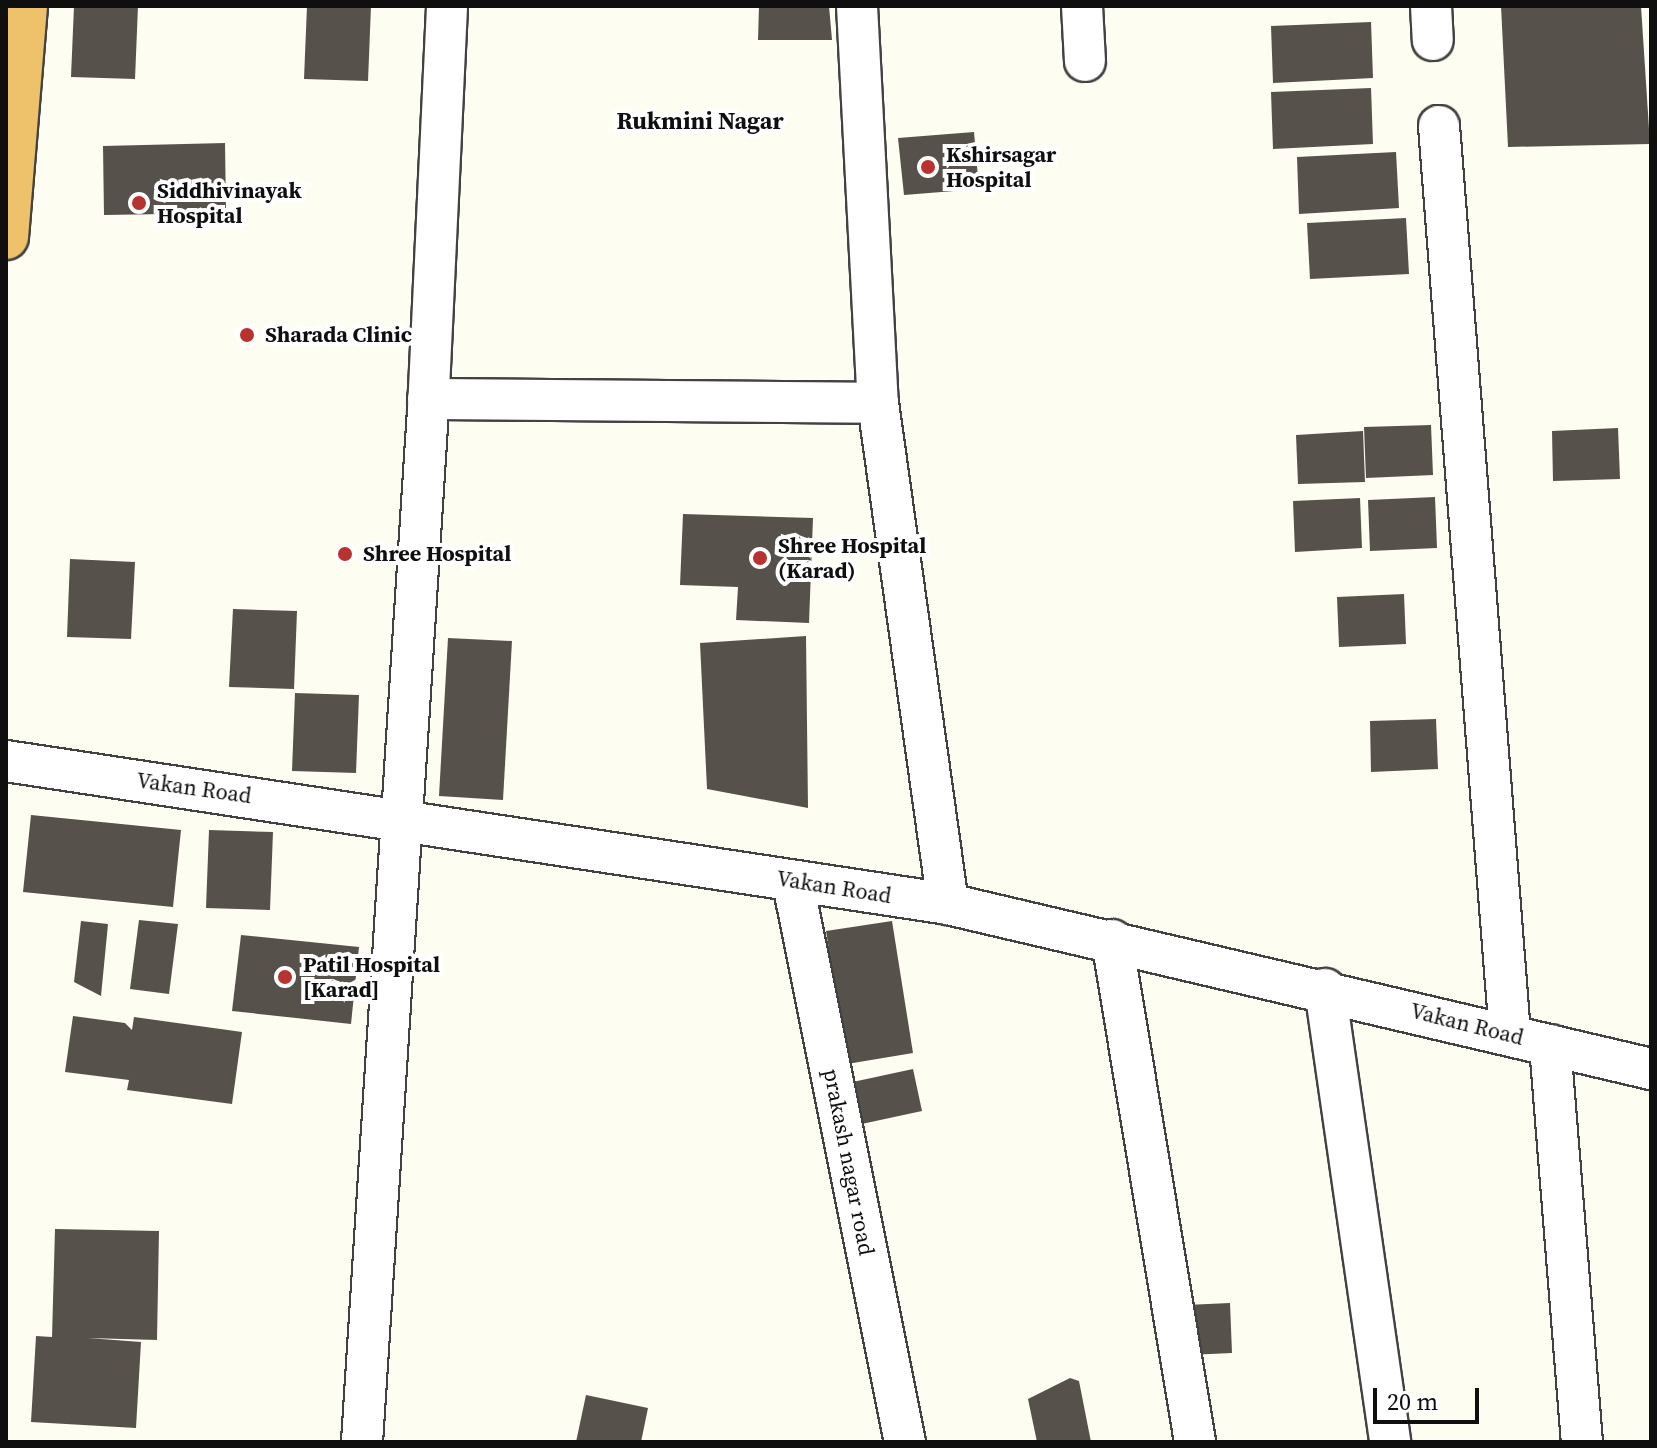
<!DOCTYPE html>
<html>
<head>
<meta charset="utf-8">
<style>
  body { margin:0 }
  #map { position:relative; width:1657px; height:1448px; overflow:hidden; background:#fefdf2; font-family:"Source Serif 4",serif }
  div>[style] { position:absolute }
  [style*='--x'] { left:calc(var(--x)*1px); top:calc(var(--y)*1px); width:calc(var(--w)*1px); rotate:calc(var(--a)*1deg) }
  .building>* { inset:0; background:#57514c }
  .roads { filter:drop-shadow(2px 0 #424242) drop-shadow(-2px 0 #424242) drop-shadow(0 2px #424242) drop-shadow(0 -2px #424242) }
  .minor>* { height:40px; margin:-20px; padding:0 20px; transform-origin:20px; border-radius:20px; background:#fff }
  .trunk>* { height:44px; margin:-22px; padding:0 22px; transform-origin:22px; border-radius:22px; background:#eec26a }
  .dots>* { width:22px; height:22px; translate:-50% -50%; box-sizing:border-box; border:4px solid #fff; border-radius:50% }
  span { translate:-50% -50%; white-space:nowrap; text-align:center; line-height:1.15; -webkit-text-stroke:8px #fff; paint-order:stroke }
  .poi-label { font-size:22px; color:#0f0f0f; font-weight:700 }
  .left { translate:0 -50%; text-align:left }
  .street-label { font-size:22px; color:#0f0f0f }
  .neighbourhood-label { font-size:24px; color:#0f0f0f; font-weight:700 }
  .frame { position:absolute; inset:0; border:8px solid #0f0f0f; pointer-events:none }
  .scale { position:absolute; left:1373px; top:1388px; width:106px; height:36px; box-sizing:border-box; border:4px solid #0f0f0f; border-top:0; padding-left:10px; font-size:24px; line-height:28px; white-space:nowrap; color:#0f0f0f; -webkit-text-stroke:6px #fff; paint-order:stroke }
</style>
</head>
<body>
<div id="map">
  <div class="building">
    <div style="clip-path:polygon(74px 6px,138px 6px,135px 79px,71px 77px)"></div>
    <div style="clip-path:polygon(307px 6px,371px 6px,368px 81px,304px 79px)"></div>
    <div style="clip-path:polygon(759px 6px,829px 6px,832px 40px,758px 40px)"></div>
    <div style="clip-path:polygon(1501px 6px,1641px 6px,1650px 144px,1508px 147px)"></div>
    <div style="clip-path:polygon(1371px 22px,1373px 78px,1273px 83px,1271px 26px)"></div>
    <div style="clip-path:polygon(1371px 88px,1373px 144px,1273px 149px,1271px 92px)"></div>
    <div style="clip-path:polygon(974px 132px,979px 189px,904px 195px,898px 138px)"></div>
    <div style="clip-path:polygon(225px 143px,226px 213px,104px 215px,103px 146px)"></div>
    <div style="clip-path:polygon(1396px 152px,1399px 208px,1299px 214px,1297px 157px)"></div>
    <div style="clip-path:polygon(1406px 218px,1409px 274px,1310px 279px,1307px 223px)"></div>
    <div style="clip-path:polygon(1431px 425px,1433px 475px,1366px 478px,1364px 427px)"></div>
    <div style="clip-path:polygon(1618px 428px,1620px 479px,1553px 481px,1552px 431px)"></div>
    <div style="clip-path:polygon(1363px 431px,1365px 482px,1298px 484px,1296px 435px)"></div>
    <div style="clip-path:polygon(1435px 497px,1437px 548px,1370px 551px,1368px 500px)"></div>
    <div style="clip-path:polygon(1360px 498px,1362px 548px,1295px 552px,1293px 501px)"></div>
    <div style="clip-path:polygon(683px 514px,813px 518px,809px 623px,736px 620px,738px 587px,680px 585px)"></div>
    <div style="clip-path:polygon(70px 559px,135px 562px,131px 639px,67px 637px)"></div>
    <div style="clip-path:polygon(1404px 594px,1406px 644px,1339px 647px,1337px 597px)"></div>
    <div style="clip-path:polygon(233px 609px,297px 611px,294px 689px,229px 687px)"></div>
    <div style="clip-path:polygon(806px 636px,808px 808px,707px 789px,700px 643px)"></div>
    <div style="clip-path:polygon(448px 638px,512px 641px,503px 800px,439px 796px)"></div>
    <div style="clip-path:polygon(295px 693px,359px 695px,356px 773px,292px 771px)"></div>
    <div style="clip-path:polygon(1436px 719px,1438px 769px,1371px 772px,1370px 721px)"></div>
    <div style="clip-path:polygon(31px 815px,181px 830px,173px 907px,23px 892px)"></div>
    <div style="clip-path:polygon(209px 830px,273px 832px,270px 910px,206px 908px)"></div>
    <div style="clip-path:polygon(139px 920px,178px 924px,169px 994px,130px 989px)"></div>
    <div style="clip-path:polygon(81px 921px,108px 924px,101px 996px,74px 982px)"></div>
    <div style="clip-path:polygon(892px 921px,913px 1053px,847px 1064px,826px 931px)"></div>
    <div style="clip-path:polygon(241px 935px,359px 947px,351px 1024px,232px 1011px)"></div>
    <div style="clip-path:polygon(73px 1016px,125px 1023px,132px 1030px,134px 1017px,242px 1032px,232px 1104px,127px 1090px,129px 1080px,65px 1072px)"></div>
    <div style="clip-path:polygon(913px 1069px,922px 1111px,857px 1125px,848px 1083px)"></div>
    <div style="clip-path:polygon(55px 1229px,159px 1231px,157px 1340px,88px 1338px,141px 1342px,136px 1428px,31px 1422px,36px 1336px,52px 1337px)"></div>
    <div style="clip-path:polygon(1230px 1303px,1232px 1353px,1188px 1355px,1186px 1305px)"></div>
    <div style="clip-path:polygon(1070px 1378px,1079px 1381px,1091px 1442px,1037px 1442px,1028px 1399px)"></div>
    <div style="clip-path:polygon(586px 1395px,648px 1408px,641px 1442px,576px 1442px)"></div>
  </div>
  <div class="roads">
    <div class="minor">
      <div style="--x:857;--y:6;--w:398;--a:87"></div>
      <div style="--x:878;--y:403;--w:506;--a:82.05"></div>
      <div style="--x:1082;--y:6;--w:55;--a:86.9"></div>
      <div style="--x:1431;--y:6;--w:34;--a:87"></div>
      <div style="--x:1439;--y:126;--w:912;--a:85.53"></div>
      <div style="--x:428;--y:399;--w:450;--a:0.5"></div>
      <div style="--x:6;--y:761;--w:953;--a:8.63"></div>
      <div style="--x:948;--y:904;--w:722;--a:13.21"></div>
      <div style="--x:793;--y:883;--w:570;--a:78.67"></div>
      <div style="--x:1112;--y:940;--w:509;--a:80.61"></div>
      <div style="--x:1325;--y:989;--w:458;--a:81.8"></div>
      <div style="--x:1550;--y:1045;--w:398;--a:85.4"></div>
      <div style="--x:362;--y:1442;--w:1034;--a:-86.34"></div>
      <div style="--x:428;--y:410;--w:404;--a:-87.3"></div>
    </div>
    <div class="trunk">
      <div style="--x:6;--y:237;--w:232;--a:-85.3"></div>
    </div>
  </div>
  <div class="dots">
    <div style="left:928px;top:167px;background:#b8322f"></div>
    <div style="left:139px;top:203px;background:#b8322f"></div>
    <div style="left:247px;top:335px;background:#b8322f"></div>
    <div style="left:345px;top:554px;background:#b8322f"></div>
    <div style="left:760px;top:558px;background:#b8322f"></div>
    <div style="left:285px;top:977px;background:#b8322f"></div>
  </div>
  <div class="poi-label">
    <span class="left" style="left:946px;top:167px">Kshirsagar<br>Hospital</span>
    <span class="left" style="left:157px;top:203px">Siddhivinayak<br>Hospital</span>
    <span class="left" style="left:265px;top:335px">Sharada Clinic</span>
    <span class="left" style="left:778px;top:558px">Shree Hospital<br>(Karad)</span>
    <span class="left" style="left:363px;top:554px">Shree Hospital</span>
    <span class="left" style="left:303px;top:977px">Patil Hospital<br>[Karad]</span>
  </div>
  <div class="street-label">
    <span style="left:194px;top:788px;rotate:8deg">Vakan Road</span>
    <span style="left:834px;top:887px;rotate:9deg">Vakan Road</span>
    <span style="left:1467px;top:1024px;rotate:14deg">Vakan Road</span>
    <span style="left:849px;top:1162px;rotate:79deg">prakash nagar road</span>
  </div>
  <div class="neighbourhood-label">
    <span style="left:700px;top:121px">Rukmini Nagar</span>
  </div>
  <div class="frame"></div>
  <div class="scale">20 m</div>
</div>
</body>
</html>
